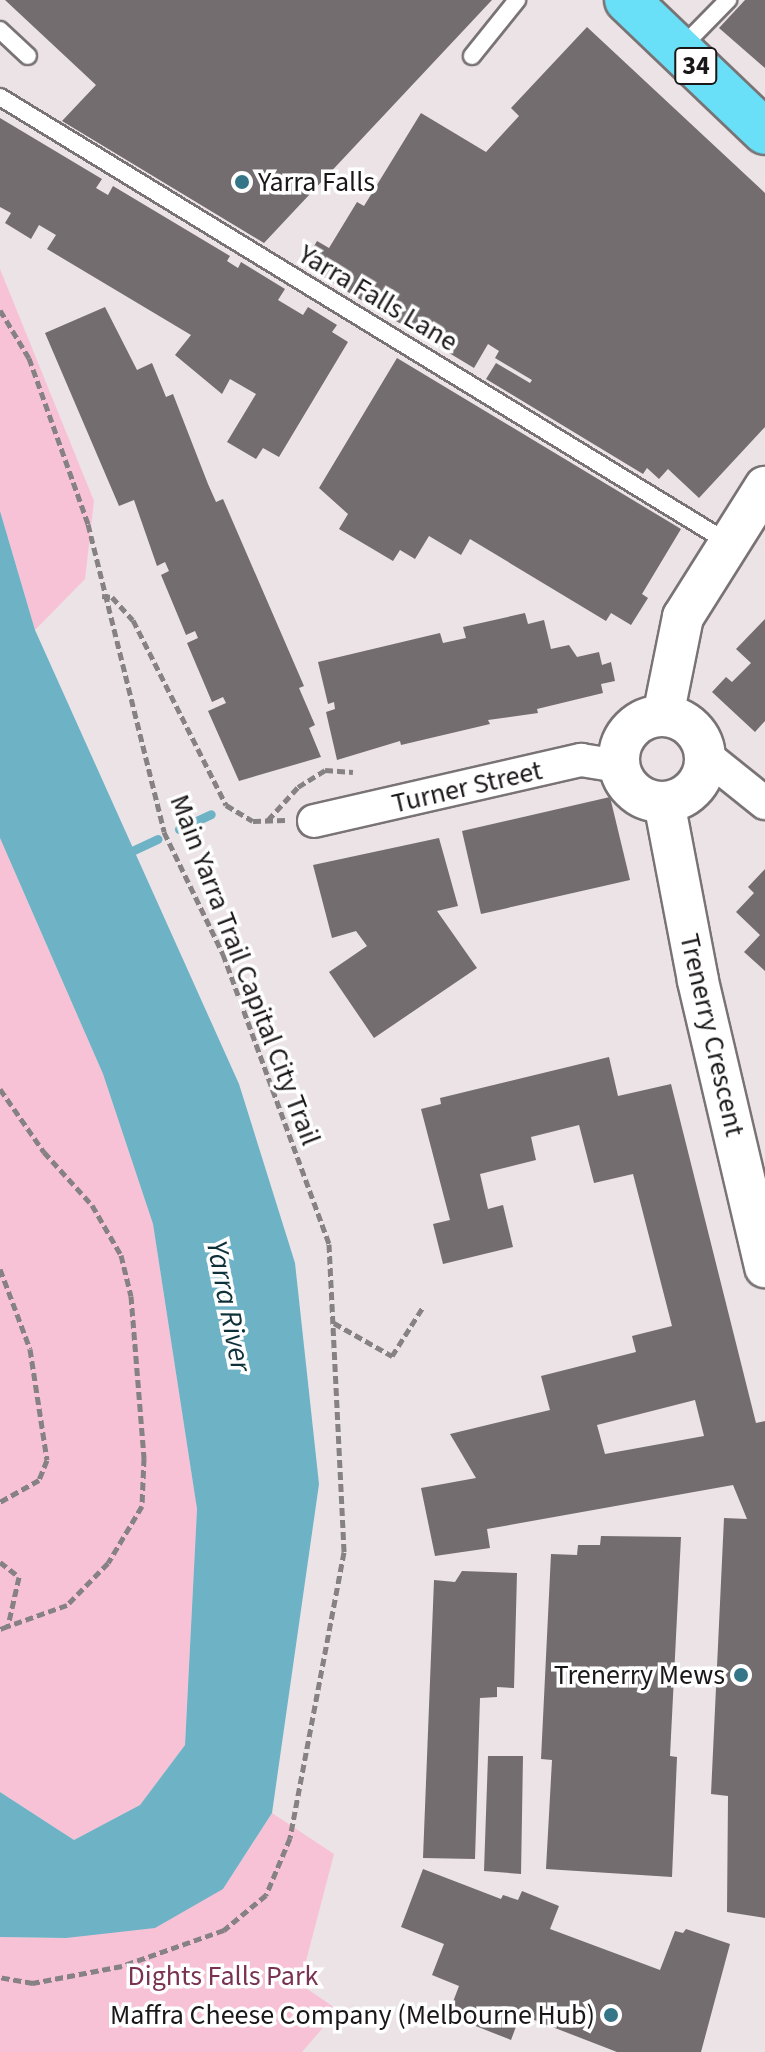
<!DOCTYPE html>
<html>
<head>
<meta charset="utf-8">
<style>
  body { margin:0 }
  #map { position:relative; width:765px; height:2052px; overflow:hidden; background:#ebe3e6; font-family:"Source Sans 3",sans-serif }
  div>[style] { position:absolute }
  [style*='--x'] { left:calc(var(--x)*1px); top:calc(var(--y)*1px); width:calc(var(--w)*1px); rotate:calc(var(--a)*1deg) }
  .green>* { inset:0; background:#f7c2d5 }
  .water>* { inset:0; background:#6eb2c6 }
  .stream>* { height:9px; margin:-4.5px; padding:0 4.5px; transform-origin:4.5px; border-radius:4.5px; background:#6eb2c6 }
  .building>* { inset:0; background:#736d6f }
  .path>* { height:5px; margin-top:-2.5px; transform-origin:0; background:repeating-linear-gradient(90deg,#868183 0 8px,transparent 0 12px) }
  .roads { filter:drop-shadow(2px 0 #797375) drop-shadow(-2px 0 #797375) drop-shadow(0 2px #797375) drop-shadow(0 -2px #797375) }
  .service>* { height:16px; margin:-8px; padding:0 8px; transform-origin:8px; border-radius:8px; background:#fff }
  .minor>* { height:32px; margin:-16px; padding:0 16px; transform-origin:16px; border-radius:16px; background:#fff }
  .tertiary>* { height:40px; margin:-20px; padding:0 20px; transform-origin:20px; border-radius:20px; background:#fff }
  .tertiary>.ring { margin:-20px; padding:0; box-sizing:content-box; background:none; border:40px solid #fff; border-radius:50% }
  .primary>* { height:44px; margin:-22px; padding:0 22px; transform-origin:22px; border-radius:22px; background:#69e0f7 }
  .dots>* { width:22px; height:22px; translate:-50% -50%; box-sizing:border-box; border:4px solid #fff; border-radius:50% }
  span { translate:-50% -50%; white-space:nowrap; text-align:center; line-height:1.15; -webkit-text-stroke:7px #fff; paint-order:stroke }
  .shield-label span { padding:2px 6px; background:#fff; border:2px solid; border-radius:6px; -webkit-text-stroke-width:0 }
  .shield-label { font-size:26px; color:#1a1718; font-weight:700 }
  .poi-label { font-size:28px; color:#1a1718 }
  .left { translate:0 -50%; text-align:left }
  .right { translate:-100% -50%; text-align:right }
  .street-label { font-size:28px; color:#1a1718 }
  .park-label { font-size:28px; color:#793252 }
  .water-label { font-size:30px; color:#0e3039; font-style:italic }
</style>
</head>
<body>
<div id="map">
  <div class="green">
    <div style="clip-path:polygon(0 269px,94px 501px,85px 579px,35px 630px,0 511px)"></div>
    <div style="clip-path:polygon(0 838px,103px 1074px,153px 1224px,197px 1509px,185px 1745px,140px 1805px,74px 1840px,0 1792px)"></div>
    <div style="clip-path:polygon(272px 1813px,334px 1854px,300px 1984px,338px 2010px,302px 2052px,0 2052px,0 1937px,66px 1938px,223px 1889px)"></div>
  </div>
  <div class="water">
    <div style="clip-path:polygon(0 511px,35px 630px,239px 1084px,295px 1263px,319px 1484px,272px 1813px,223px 1889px,155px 1928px,66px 1938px,0 1937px,0 1792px,74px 1840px,140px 1805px,185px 1745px,197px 1509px,153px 1224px,103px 1074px,0 838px)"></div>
  </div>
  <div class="stream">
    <div style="--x:179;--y:829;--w:35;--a:-25"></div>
    <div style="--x:134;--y:850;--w:26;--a:-25"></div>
  </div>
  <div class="building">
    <div style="clip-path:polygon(5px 0,492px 0,264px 243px,62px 121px,96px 85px)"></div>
    <div style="clip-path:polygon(745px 0,765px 0,765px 68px,719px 28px)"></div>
    <div style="clip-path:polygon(587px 27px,765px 193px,765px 427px,699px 498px,668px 469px,659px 479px,647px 468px,643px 474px,486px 379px,496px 363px,530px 383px,532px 380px,495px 358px,499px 351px,488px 344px,474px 368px,303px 265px,317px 241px,329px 248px,357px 202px,364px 206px,421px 113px,486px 152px,519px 116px,511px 108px)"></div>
    <div style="clip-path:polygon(0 118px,102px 179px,96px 188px,108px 195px,113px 186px,230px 256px,227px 261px,238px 268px,241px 262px,285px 289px,278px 300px,303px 315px,308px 307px,337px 325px,332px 332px,348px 342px,279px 457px,263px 448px,256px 459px,227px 442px,256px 394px,230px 379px,222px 394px,175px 355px,191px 335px,47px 249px,56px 235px,39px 225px,31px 239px,5px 223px,11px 213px,0 207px)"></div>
    <div style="clip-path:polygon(105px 307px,137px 370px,152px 363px,166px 397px,173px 394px,208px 484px,216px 502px,223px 499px,304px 686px,299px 688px,315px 725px,309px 728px,321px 757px,239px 781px,208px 711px,226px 703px,223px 697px,212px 702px,187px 643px,198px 638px,195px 631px,186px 635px,161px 575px,169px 571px,165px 562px,157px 566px,134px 500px,119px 506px,45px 333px)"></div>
    <div style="clip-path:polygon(397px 358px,681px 529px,642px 594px,648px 598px,631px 625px,611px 613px,606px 621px,470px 539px,461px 555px,429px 536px,415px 559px,400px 550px,393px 561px,339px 529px,348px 514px,319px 488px)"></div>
    <div style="clip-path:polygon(525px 613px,528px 624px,544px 620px,551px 649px,569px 645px,577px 657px,599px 652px,602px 665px,611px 662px,615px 681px,601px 684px,603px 693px,537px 709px,538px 713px,488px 720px,490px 724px,401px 745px,400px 741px,337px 760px,326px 712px,335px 709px,334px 702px,328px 704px,318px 662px,440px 633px,443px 643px,466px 638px,463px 627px)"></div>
    <div style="clip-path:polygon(765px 619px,765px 721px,755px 732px,712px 692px,726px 677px,732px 682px,751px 663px,736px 649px)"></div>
    <div style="clip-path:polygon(610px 797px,630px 880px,481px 914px,462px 831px)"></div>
    <div style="clip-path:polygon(439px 838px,458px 906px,437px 911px,477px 968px,374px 1038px,329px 972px,367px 946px,356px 931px,332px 938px,313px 865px)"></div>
    <div style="clip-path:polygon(765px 869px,765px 971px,744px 952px,760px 935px,736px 912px,754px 893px,748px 887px)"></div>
    <div style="clip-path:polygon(evenodd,609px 1057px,618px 1096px,671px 1084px,756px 1423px,765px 1421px,765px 1918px,727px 1912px,728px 1796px,711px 1794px,724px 1518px,747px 1519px,733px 1485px,487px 1529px,490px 1548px,435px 1556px,421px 1488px,476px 1478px,450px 1434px,550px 1410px,541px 1376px,636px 1352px,632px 1336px,672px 1326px,633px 1174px,594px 1183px,579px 1125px,531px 1137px,536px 1160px,480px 1174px,488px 1209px,503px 1205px,513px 1247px,443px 1264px,433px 1224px,450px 1220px,421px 1109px,441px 1104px,440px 1098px,609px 1057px,695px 1400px,704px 1436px,605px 1454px,597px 1425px,695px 1400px)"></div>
    <div style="clip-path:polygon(601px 1536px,681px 1537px,670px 1756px,677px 1757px,672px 1877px,546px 1869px,552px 1760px,541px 1759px,551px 1554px,577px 1555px,578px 1545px,600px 1545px)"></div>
    <div style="clip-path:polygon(462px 1571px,517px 1573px,514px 1688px,497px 1687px,497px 1697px,480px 1698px,475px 1859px,423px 1858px,434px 1580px,455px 1582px)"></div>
    <div style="clip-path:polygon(488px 1756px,523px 1756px,521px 1874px,484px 1871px)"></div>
    <div style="clip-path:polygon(423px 1869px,501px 1899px,503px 1895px,518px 1900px,522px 1891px,559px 1906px,550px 1929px,660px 1970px,675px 1931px,683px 1933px,686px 1929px,730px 1944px,701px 2052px,617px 2052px,524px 2016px,523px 2008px,511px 2040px,448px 2015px,459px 1986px,432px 1975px,444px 1944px,401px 1927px)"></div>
  </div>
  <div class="path">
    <div style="--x:0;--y:310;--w:56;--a:58.9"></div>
    <div style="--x:29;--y:358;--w:176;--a:70.4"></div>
    <div style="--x:88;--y:524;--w:317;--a:76.1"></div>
    <div style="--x:164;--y:832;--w:136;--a:64.2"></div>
    <div style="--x:223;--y:954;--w:309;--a:69.9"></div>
    <div style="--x:329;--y:1244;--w:308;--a:87.2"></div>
    <div style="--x:344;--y:1552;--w:291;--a:100.7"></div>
    <div style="--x:290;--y:1838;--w:62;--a:112.8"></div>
    <div style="--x:266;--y:1895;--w:55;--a:140.2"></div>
    <div style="--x:224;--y:1930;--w:108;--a:160.6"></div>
    <div style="--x:122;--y:1966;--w:91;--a:169.2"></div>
    <div style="--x:33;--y:1983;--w:34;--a:-170"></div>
    <div style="--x:102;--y:596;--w:10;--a:6"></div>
    <div style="--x:112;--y:597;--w:31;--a:48"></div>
    <div style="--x:133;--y:620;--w:207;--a:63.3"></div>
    <div style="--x:226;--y:805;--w:31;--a:31"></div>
    <div style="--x:253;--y:821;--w:32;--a:-2"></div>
    <div style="--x:268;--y:820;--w:45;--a:-47.7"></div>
    <div style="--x:298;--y:787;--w:32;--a:-32"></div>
    <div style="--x:325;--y:770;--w:28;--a:4"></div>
    <div style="--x:0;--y:1089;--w:77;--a:55.1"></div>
    <div style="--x:44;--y:1152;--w:72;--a:47.8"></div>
    <div style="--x:92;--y:1205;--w:58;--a:59.9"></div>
    <div style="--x:121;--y:1255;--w:42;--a:76.3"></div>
    <div style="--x:131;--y:1296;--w:163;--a:85.4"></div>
    <div style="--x:144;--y:1458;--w:48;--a:92.4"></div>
    <div style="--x:142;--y:1506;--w:66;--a:120.8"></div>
    <div style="--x:108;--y:1563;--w:59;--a:134.3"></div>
    <div style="--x:67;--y:1605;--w:63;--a:160.4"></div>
    <div style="--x:0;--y:1269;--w:85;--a:69.4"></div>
    <div style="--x:30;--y:1349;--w:112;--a:81.3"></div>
    <div style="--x:47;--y:1460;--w:22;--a:112"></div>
    <div style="--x:39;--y:1480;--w:45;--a:150.6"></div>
    <div style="--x:334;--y:1323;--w:67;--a:29.6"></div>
    <div style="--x:392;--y:1356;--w:58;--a:-57.7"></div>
    <div style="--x:0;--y:1562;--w:24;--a:38"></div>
    <div style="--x:19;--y:1577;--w:50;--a:102.7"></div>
    <div style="--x:8;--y:1626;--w:9;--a:159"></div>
  </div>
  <div class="roads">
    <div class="service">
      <div style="--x:0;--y:30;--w:38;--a:43"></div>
      <div style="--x:680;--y:49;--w:69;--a:-45.6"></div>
      <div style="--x:472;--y:56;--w:72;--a:-51.2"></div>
      <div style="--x:0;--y:97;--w:855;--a:31.46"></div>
    </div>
    <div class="minor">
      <div style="--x:705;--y:755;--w:77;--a:38.7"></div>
      <div style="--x:314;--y:821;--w:274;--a:-12.9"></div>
      <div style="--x:581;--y:760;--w:39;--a:9"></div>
    </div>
    <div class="tertiary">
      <div style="--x:663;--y:716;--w:101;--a:-78.6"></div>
      <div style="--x:683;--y:617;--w:154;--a:-57.8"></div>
      <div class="ring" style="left:619px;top:716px;width:46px;height:46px"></div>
      <div style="--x:664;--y:802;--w:182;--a:79.2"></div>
      <div style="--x:698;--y:981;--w:294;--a:76.8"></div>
    </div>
    <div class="primary">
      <div style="--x:627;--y:0;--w:191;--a:43.7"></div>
    </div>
  </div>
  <div class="dots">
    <div style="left:242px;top:182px;background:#347688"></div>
    <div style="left:741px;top:1675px;background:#347688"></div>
    <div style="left:611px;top:2015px;background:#347688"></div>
  </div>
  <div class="shield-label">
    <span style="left:696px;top:66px">34</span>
  </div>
  <div class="poi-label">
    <span class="left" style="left:258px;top:182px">Yarra Falls</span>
    <span class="right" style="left:725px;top:1675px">Trenerry Mews</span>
    <span class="right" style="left:595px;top:2015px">Maffra Cheese Company (Melbourne Hub)</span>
  </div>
  <div class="street-label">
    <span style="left:378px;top:298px;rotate:31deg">Yarra Falls Lane</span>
    <span style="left:467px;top:787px;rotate:-13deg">Turner Street</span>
    <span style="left:245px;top:970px;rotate:69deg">Main Yarra Trail Capital City Trail</span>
    <span style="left:712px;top:1035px;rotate:77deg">Trenerry Crescent</span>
  </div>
  <div class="park-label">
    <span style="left:223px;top:1976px">Dights Falls Park</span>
  </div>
  <div class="water-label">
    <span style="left:228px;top:1306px;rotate:79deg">Yarra River</span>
  </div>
</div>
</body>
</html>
